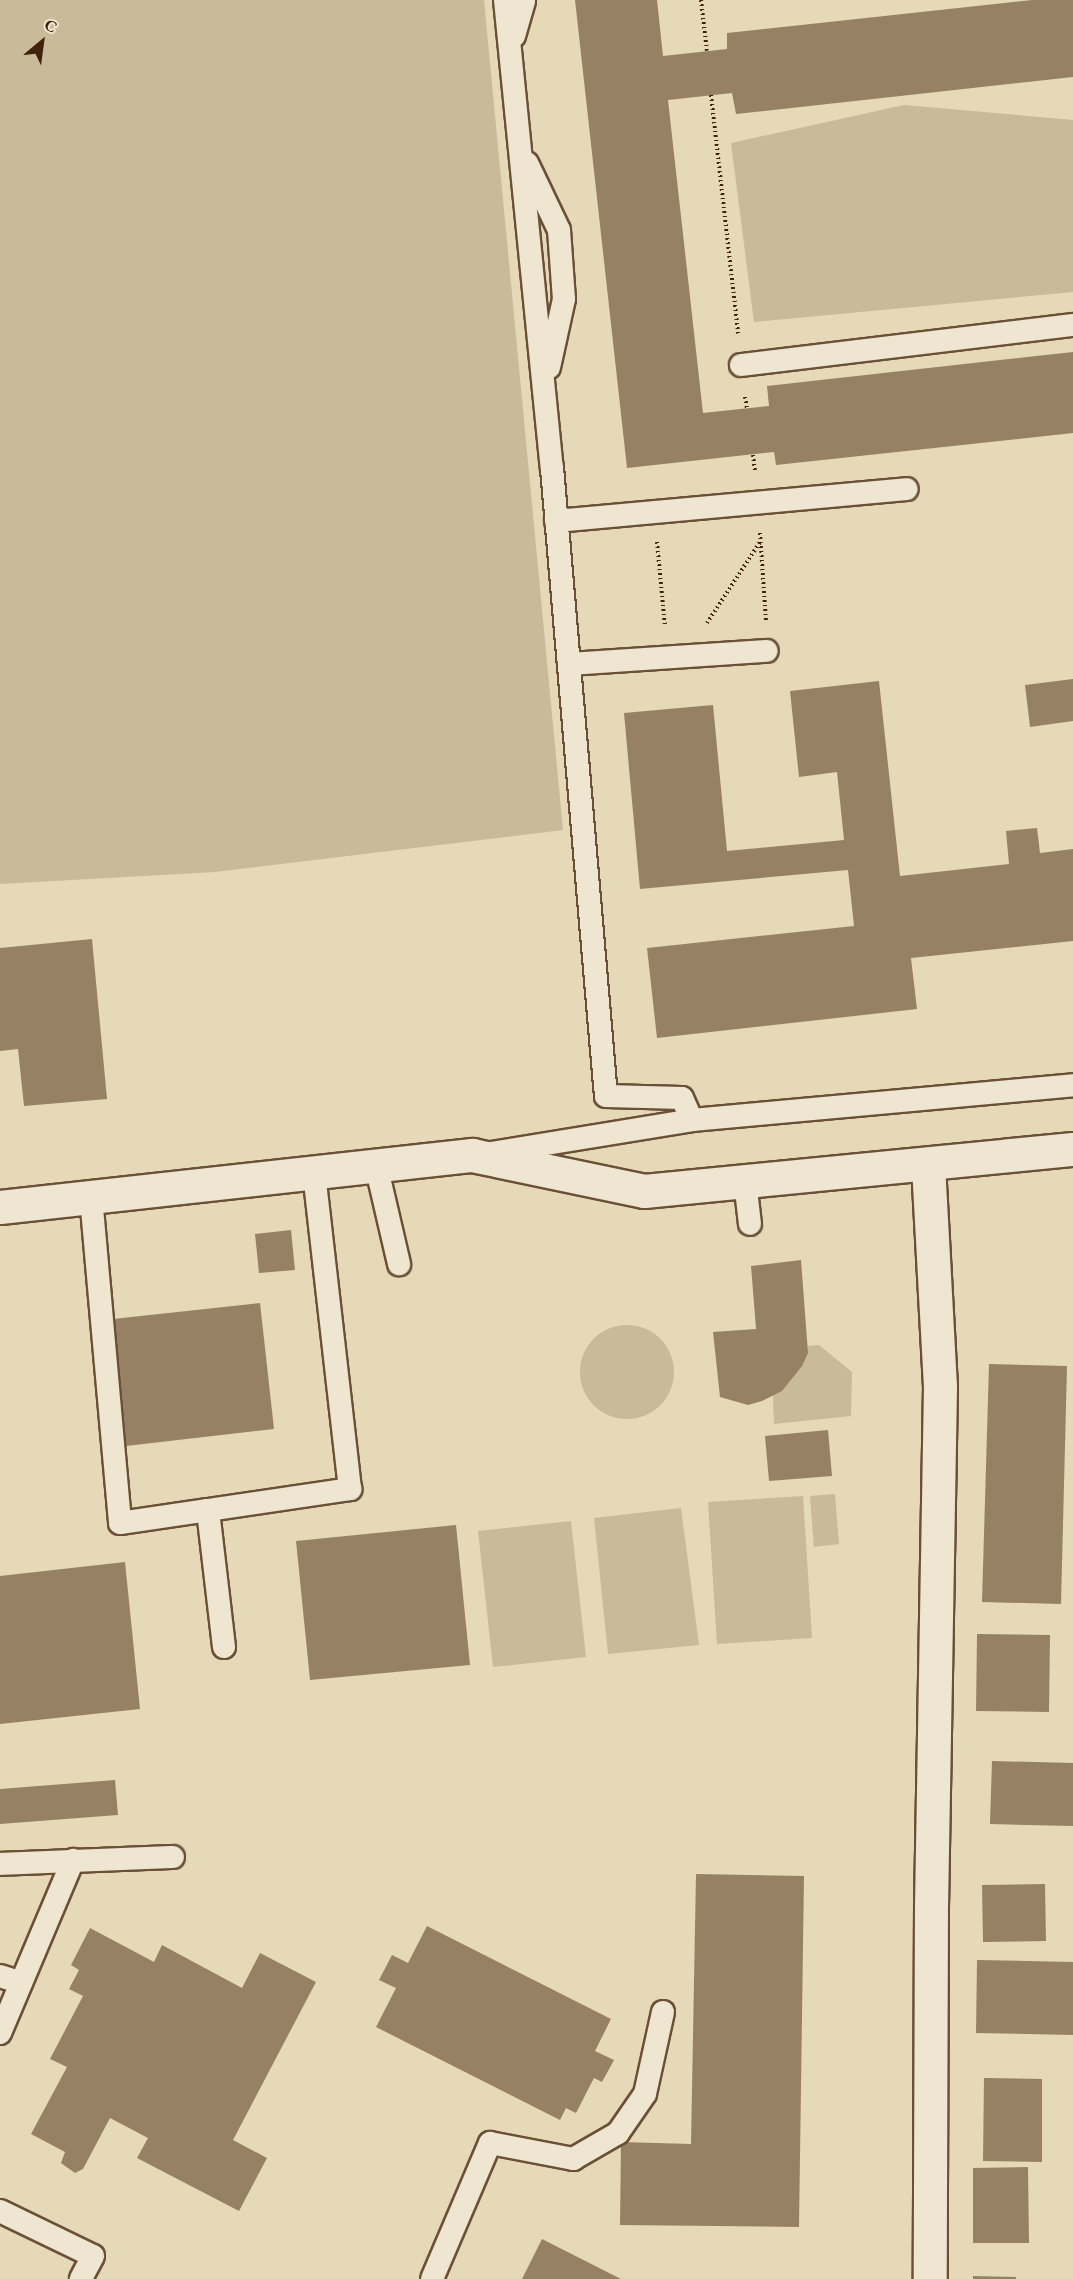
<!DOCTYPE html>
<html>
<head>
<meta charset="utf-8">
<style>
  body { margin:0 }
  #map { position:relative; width:1073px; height:2279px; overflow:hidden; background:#e5d9b7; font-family:"EB Garamond",serif }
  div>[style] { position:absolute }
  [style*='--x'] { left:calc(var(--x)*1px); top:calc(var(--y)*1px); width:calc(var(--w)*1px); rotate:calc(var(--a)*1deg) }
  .green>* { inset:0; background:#c9ba9a }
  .round { border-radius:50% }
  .building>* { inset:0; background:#978165 }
  .path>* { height:4px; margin-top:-2px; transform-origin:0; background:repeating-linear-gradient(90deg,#42220c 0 1.5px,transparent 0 4.5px) }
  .roads { filter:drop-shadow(2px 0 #6b5037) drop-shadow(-2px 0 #6b5037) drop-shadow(0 2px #6b5037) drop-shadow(0 -2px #6b5037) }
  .service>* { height:22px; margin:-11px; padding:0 11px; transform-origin:11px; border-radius:11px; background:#eee6d0 }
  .minor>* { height:33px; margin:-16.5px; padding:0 16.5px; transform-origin:16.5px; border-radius:16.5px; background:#eee6d0 }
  span { translate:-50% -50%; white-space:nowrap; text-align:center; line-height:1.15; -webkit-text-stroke:4.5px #eee6d0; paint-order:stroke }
  .north { position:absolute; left:12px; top:12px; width:60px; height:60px; -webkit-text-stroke:4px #eee6d0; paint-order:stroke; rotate:29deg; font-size:16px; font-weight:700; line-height:24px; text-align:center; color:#42220c }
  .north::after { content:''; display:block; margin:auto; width:21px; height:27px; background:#42220c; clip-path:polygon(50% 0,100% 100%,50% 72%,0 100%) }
</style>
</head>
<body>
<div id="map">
  <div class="green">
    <div style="clip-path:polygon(0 0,484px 0,563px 830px,215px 872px,0 884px)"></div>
    <div style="clip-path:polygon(904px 105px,1073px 120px,1073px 292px,754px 322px,731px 143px)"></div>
    <div class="round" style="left:580px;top:1325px;width:94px;height:94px"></div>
    <div style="clip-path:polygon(819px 1345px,852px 1372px,851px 1416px,774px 1424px,771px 1349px)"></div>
    <div style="clip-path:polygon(835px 1494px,839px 1544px,814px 1547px,810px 1496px)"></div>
    <div style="clip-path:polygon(803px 1496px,812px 1638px,717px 1644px,708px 1502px)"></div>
    <div style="clip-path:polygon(681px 1508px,699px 1645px,608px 1654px,594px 1518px)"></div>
    <div style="clip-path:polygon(571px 1521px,586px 1657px,493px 1667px,478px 1531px)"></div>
  </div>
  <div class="building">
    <div style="clip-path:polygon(575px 0,657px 0,663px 56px,727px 49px,727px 33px,1032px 0,1073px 0,1073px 77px,736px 114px,732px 93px,668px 100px,703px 413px,769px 406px,767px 386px,1073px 352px,1073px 433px,776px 465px,774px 452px,627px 468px)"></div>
    <div style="clip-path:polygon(1073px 679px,1073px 721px,1030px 727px,1025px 685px)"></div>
    <div style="clip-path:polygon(879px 681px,900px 876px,1009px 864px,1006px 831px,1037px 828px,1040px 853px,1073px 849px,1073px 941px,911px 958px,917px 1009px,657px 1038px,647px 948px,854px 926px,848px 870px,640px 889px,624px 713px,713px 705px,727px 851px,844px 840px,837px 772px,799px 777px,790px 691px)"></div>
    <div style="clip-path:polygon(92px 939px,107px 1099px,24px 1106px,18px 1049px,0 1051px,0 948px)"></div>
    <div style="clip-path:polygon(291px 1230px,295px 1270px,259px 1273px,255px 1234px)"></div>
    <div style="clip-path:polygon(801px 1260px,808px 1353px,802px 1366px,782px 1391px,762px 1401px,748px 1405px,720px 1397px,713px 1332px,756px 1329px,751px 1266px)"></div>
    <div style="clip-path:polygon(260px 1303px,274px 1429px,126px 1446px,113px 1319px)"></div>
    <div style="clip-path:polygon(989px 1364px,1067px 1366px,1061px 1604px,982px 1602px)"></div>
    <div style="clip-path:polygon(828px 1430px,832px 1476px,769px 1481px,765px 1436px)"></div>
    <div style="clip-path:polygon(456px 1525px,470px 1665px,310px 1680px,296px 1541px)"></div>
    <div style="clip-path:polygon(125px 1562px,140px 1709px,0 1724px,0 1576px)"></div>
    <div style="clip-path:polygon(977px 1634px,1050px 1635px,1049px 1712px,976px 1711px)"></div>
    <div style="clip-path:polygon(992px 1761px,1073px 1763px,1073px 1826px,990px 1824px)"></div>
    <div style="clip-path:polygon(115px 1780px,118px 1815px,0 1824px,0 1789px)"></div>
    <div style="clip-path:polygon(696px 1874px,804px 1876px,799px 2227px,620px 2225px,621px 2142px,691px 2144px)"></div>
    <div style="clip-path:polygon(1045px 1884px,1046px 1941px,983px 1942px,982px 1885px)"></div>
    <div style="clip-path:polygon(427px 1926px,611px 2019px,595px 2051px,614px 2060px,602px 2082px,594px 2078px,576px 2113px,566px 2108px,560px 2120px,376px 2027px,396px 1988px,379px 1980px,392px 1955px,408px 1963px)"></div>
    <div style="clip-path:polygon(90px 1928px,154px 1962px,162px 1945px,242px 1988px,260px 1953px,316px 1982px,233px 2140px,267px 2158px,239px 2211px,137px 2158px,148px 2138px,110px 2118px,83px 2169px,75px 2173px,61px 2163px,65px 2152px,31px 2134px,67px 2067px,50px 2059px,83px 1996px,69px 1989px,79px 1970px,71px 1965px)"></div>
    <div style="clip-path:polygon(977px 1960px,1073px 1962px,1073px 2035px,976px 2033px)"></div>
    <div style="clip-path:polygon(984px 2078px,1042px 2079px,1042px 2162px,983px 2161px)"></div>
    <div style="clip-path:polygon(1028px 2167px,1029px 2243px,973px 2243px,973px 2168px)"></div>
    <div style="clip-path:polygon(542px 2239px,621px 2279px,522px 2279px)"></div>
    <div style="clip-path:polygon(973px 2276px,1016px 2277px,1016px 2279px,973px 2279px)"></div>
  </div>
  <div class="path">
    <div style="--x:701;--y:0;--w:51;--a:83.3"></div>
    <div style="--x:711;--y:95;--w:240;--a:83.5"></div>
    <div style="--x:745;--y:397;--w:11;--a:80"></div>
    <div style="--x:753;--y:455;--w:17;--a:83"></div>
    <div style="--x:760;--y:533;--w:88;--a:86.1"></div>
    <div style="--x:657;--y:542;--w:85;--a:84.6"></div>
    <div style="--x:707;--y:623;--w:97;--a:-56.8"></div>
  </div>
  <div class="roads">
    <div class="service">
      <div style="--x:505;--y:0;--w:470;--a:84.3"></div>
      <div style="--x:552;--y:468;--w:630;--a:85.09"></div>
      <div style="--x:606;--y:1096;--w:76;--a:1.5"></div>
      <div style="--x:682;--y:1098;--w:24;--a:66"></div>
      <div style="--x:514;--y:36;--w:37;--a:-74"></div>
      <div style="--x:527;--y:163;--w:74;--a:64.5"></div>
      <div style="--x:559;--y:230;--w:69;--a:85.9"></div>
      <div style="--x:564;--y:299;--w:70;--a:102.4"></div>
      <div style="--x:741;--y:365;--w:334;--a:-6.9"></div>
      <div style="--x:556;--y:521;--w:352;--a:-5.2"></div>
      <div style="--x:569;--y:664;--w:198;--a:-3.8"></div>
      <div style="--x:491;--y:1153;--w:204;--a:-9.3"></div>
      <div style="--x:692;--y:1120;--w:383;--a:-5.2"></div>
      <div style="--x:376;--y:1165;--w:102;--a:76.9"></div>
      <div style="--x:745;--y:1181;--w:43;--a:83.4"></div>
      <div style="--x:91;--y:1197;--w:327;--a:84.9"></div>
      <div style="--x:120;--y:1523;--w:89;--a:-8.4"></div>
      <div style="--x:224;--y:1647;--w:138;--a:-96.7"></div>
      <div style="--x:208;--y:1510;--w:144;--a:-8.4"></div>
      <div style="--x:350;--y:1489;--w:319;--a:-96.5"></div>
      <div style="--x:0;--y:1864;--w:173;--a:-2.3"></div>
      <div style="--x:0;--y:1976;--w:22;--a:18"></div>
      <div style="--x:0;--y:2033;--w:188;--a:-67.1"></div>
      <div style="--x:0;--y:2211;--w:103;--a:25.8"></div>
      <div style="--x:93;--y:2256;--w:26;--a:118"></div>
      <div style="--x:432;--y:2279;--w:148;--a:-66.9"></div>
      <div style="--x:490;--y:2143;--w:85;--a:10.9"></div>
      <div style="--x:573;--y:2159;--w:52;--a:-30"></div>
      <div style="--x:618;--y:2133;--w:47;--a:-55.3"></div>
      <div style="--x:645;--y:2094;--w:84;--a:-77.6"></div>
    </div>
    <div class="minor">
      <div style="--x:928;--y:1165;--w:221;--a:86.9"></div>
      <div style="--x:940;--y:1386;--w:519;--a:90.99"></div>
      <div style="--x:931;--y:1905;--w:374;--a:90.2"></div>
      <div style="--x:0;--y:1207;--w:475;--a:-6.3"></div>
      <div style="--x:472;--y:1155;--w:176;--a:11.8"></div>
      <div style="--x:644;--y:1191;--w:431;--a:-5.6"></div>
    </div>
  </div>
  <div class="north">С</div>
</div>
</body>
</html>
